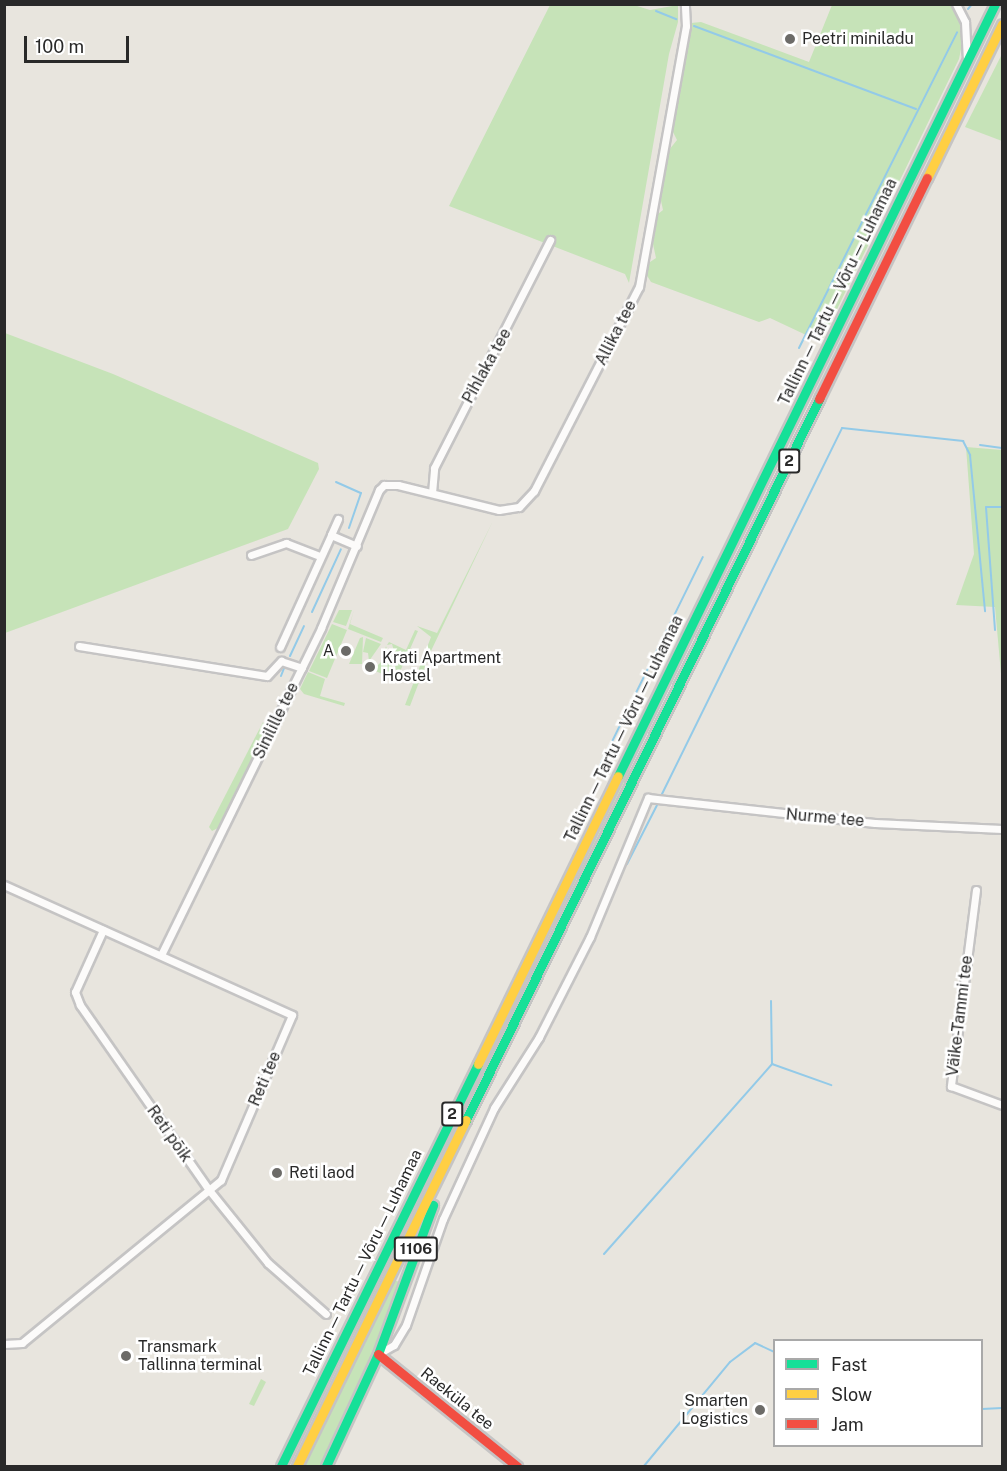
<!DOCTYPE html>
<html>
<head>
<meta charset="utf-8">
<style>
  body { margin:0 }
  #map { position:relative; width:1007px; height:1471px; overflow:hidden; background:#e8e5de; font-family:"Public Sans",sans-serif }
  div>[style] { position:absolute }
  [style*='--x'] { left:calc(var(--x)*1px); top:calc(var(--y)*1px); width:calc(var(--w)*1px); rotate:calc(var(--a)*1deg) }
  .green>* { inset:0; background:#c6e3b8 }
  .stream>* { height:2px; margin:-1px; padding:0 1px; transform-origin:1px; border-radius:1px; background:#93cae8 }
  .roads { filter:drop-shadow(2px 0 #c5c4c4) drop-shadow(-2px 0 #c5c4c4) drop-shadow(0 2px #c5c4c4) drop-shadow(0 -2px #c5c4c4) }
  .street>* { height:7px; margin:-3.5px; padding:0 3.5px; transform-origin:3.5px; border-radius:3.5px; background:#fcfbfa }
  .fast>* { height:9px; margin:-4.5px; padding:0 4.5px; transform-origin:4.5px; border-radius:4.5px; background:#16e098 }
  .slow>* { height:9px; margin:-4.5px; padding:0 4.5px; transform-origin:4.5px; border-radius:4.5px; background:#ffcf43 }
  .jam>* { height:9px; margin:-4.5px; padding:0 4.5px; transform-origin:4.5px; border-radius:4.5px; background:#f24e42 }
  .dots>* { width:16px; height:16px; translate:-50% -50%; box-sizing:border-box; border:3px solid #fff; border-radius:50% }
  span { translate:-50% -50%; white-space:nowrap; text-align:center; line-height:1.15; -webkit-text-stroke:5px #fff; paint-order:stroke }
  .shield-label span { padding:2px 4px; background:#fff; border:2px solid; border-radius:4px; -webkit-text-stroke-width:0 }
  .shield-label { font-size:15px; color:#292929; font-weight:700 }
  .poi-label { font-size:16px; color:#292929 }
  .left { translate:0 -50%; text-align:left }
  .right { translate:-100% -50%; text-align:right }
  .street-label { font-size:16px; color:#292929 }
  .frame { position:absolute; inset:0; border:6px solid #292929; pointer-events:none }
  .legend { position:absolute; left:773px; top:1339px; width:210px; height:108px; box-sizing:border-box; background:#fff; border:2px solid #a9a9a9; margin:0; padding:8px 10px; list-style:none; font-size:18px; color:#292929 }
  .legend li { display:flex; align-items:center; gap:12px; height:30px }
  .legend b { width:30px; border:2px solid #a9a9a9 }
  .scale { position:absolute; left:24px; top:36px; width:105px; height:27px; box-sizing:border-box; border:3px solid #292929; border-top:0; padding-left:8px; font-size:18px; line-height:21px; white-space:nowrap; color:#292929; -webkit-text-stroke:4px #fff; paint-order:stroke }
</style>
</head>
<body>
<div id="map">
  <div class="green">
    <div style="clip-path:polygon(550px 5px,634px 5px,650px 10px,678px 5px,678px 22px,669px 54px,629px 283px,625px 274px,449px 206px)"></div>
    <div style="clip-path:polygon(832px 5px,951px 5px,959px 16px,963px 39px,959px 59px,821px 342px,770px 318px,759px 322px,651px 282px,646px 274px,650px 262px,656px 258px,653px 244px,658px 214px,663px 210px,660px 196px,669px 150px,677px 140px,672px 130px,691px 23px,701px 22px,809px 62px)"></div>
    <div style="clip-path:polygon(1002px 54px,1002px 141px,965px 127px)"></div>
    <div style="clip-path:polygon(5px 333px,113px 374px,318px 463px,319px 469px,288px 529px,5px 633px)"></div>
    <div style="clip-path:polygon(966px 447px,1002px 450px,1002px 685px,995px 607px,956px 605px,974px 554px)"></div>
    <div style="clip-path:polygon(493px 521px,430px 653px,410px 706px,405px 705px,431px 637px,417px 626px,437px 633px)"></div>
    <div style="clip-path:polygon(339px 610px,352px 610px,346px 626px,333px 622px)"></div>
    <div style="clip-path:polygon(354px 610px,350px 624px,383px 638px,381px 642px,348px 629px)"></div>
    <div style="clip-path:polygon(332px 624px,347px 630px,327px 678px,309px 671px)"></div>
    <div style="clip-path:polygon(415px 630px,418px 631px,398px 676px,390px 652px,394px 651px,392px 644px,387px 645px,389px 642px,406px 650px)"></div>
    <div style="clip-path:polygon(363px 637px,362px 664px,349px 664px,360px 638px)"></div>
    <div style="clip-path:polygon(366px 638px,381px 644px,369px 661px,368px 653px,363px 652px)"></div>
    <div style="clip-path:polygon(386px 646px,395px 675px,392px 678px,373px 670px,382px 661px)"></div>
    <div style="clip-path:polygon(308px 672px,325px 679px,320px 696px,345px 703px,344px 706px,304px 694px,300px 689px)"></div>
    <div style="clip-path:polygon(263px 722px,266px 731px,218px 828px,212px 831px,209px 827px)"></div>
    <div style="clip-path:polygon(631px 769px,416px 1208px,411px 1212px,627px 772px)"></div>
    <div style="clip-path:polygon(395px 1280px,399px 1282px,384px 1328px,320px 1466px,305px 1466px)"></div>
    <div style="clip-path:polygon(261px 1379px,266px 1382px,254px 1406px,249px 1404px)"></div>
  </div>
  <div class="stream">
    <div style="--x:968;--y:9;--w:6;--a:-51"></div>
    <div style="--x:656;--y:11;--w:22;--a:22"></div>
    <div style="--x:694;--y:26;--w:237;--a:20.5"></div>
    <div style="--x:799;--y:348;--w:353;--a:-63.4"></div>
    <div style="--x:980;--y:445;--w:22;--a:8"></div>
    <div style="--x:336;--y:482;--w:27;--a:24"></div>
    <div style="--x:361;--y:493;--w:37;--a:109"></div>
    <div style="--x:312;--y:612;--w:69;--a:-65.3"></div>
    <div style="--x:995;--y:630;--w:123;--a:-94.2"></div>
    <div style="--x:986;--y:507;--w:16;--a:0"></div>
    <div style="--x:290;--y:656;--w:33;--a:-65"></div>
    <div style="--x:281;--y:676;--w:9;--a:-69"></div>
    <div style="--x:599;--y:768;--w:235;--a:-63.8"></div>
    <div style="--x:662;--y:794;--w:408;--a:-63.8"></div>
    <div style="--x:842;--y:428;--w:122;--a:6.1"></div>
    <div style="--x:963;--y:441;--w:16;--a:63"></div>
    <div style="--x:970;--y:455;--w:157;--a:84.5"></div>
    <div style="--x:627;--y:864;--w:66;--a:-63"></div>
    <div style="--x:772;--y:1064;--w:63;--a:19.6"></div>
    <div style="--x:604;--y:1254;--w:254;--a:-48.5"></div>
    <div style="--x:772;--y:1064;--w:63;--a:-90.9"></div>
    <div style="--x:982;--y:1409;--w:20;--a:-3"></div>
    <div style="--x:644;--y:1466;--w:135;--a:-50.4"></div>
    <div style="--x:730;--y:1362;--w:31;--a:-37"></div>
    <div style="--x:755;--y:1343;--w:21;--a:25"></div>
  </div>
  <div class="roads">
    <div class="street">
      <div style="--x:956;--y:4;--w:20;--a:63"></div>
      <div style="--x:965;--y:22;--w:34;--a:87"></div>
      <div style="--x:432;--y:493;--w:25;--a:-85"></div>
      <div style="--x:434;--y:468;--w:256;--a:-63"></div>
      <div style="--x:338;--y:519;--w:17;--a:114"></div>
      <div style="--x:331;--y:535;--w:28;--a:23"></div>
      <div style="--x:251;--y:555;--w:37;--a:-19"></div>
      <div style="--x:286;--y:543;--w:36;--a:21"></div>
      <div style="--x:79;--y:646;--w:190;--a:9.1"></div>
      <div style="--x:267;--y:676;--w:21;--a:-47"></div>
      <div style="--x:281;--y:661;--w:22;--a:18"></div>
      <div style="--x:280;--y:647;--w:123;--a:-65.5"></div>
      <div style="--x:4;--y:885;--w:316;--a:24.3"></div>
      <div style="--x:292;--y:1015;--w:180;--a:113.3"></div>
      <div style="--x:221;--y:1180;--w:257;--a:140.7"></div>
      <div style="--x:22;--y:1343;--w:18;--a:177"></div>
      <div style="--x:976;--y:890;--w:198;--a:97.3"></div>
      <div style="--x:951;--y:1086;--w:54;--a:20.4"></div>
      <div style="--x:103;--y:930;--w:68;--a:114.3"></div>
      <div style="--x:75;--y:992;--w:14;--a:69"></div>
      <div style="--x:80;--y:1005;--w:226;--a:55.1"></div>
      <div style="--x:209;--y:1190;--w:94;--a:51.1"></div>
      <div style="--x:268;--y:1263;--w:77;--a:41.3"></div>
      <div style="--x:161;--y:955;--w:364;--a:-63.9"></div>
      <div style="--x:321;--y:628;--w:150;--a:-67.2"></div>
      <div style="--x:379;--y:490;--w:7;--a:-45"></div>
      <div style="--x:384;--y:485;--w:14;--a:0"></div>
      <div style="--x:398;--y:485;--w:104;--a:13.9"></div>
      <div style="--x:499;--y:510;--w:20;--a:-9"></div>
      <div style="--x:519;--y:507;--w:22;--a:-47"></div>
      <div style="--x:534;--y:491;--w:229;--a:-62.8"></div>
      <div style="--x:639;--y:287;--w:265;--a:-79.8"></div>
      <div style="--x:686;--y:26;--w:22;--a:-93"></div>
      <div style="--x:380;--y:1353;--w:16;--a:-30"></div>
      <div style="--x:394;--y:1345;--w:23;--a:-59"></div>
      <div style="--x:406;--y:1325;--w:112;--a:-70.8"></div>
      <div style="--x:443;--y:1219;--w:122;--a:-65.3"></div>
      <div style="--x:494;--y:1108;--w:84;--a:-57.6"></div>
      <div style="--x:539;--y:1037;--w:112;--a:-63"></div>
      <div style="--x:590;--y:937;--w:151;--a:-67.4"></div>
      <div style="--x:648;--y:798;--w:228;--a:6.3"></div>
      <div style="--x:875;--y:823;--w:127;--a:2.7"></div>
    </div>
    <div class="fast">
      <div style="--x:618;--y:776;--w:859;--a:-63.97"></div>
      <div style="--x:466;--y:1120;--w:803;--a:-63.91"></div>
      <div style="--x:281;--y:1466;--w:448;--a:-63.9"></div>
      <div style="--x:326;--y:1466;--w:123;--a:-65.1"></div>
      <div style="--x:378;--y:1354;--w:159;--a:-69.7"></div>
    </div>
    <div class="slow">
      <div style="--x:927;--y:178;--w:171;--a:-64"></div>
      <div style="--x:478;--y:1064;--w:320;--a:-64.1"></div>
      <div style="--x:297;--y:1466;--w:385;--a:-64"></div>
    </div>
    <div class="jam">
      <div style="--x:819;--y:399;--w:246;--a:-64"></div>
      <div style="--x:378;--y:1354;--w:179;--a:38.9"></div>
    </div>
  </div>
  <div class="dots">
    <div style="left:790px;top:39px;background:#6c6b68"></div>
    <div style="left:346px;top:651px;background:#6c6b68"></div>
    <div style="left:370px;top:667px;background:#6c6b68"></div>
    <div style="left:277px;top:1173px;background:#6c6b68"></div>
    <div style="left:126px;top:1356px;background:#6c6b68"></div>
    <div style="left:760px;top:1410px;background:#6c6b68"></div>
  </div>
  <div class="shield-label">
    <span style="left:789px;top:461px">2</span>
    <span style="left:452px;top:1114px">2</span>
    <span style="left:416px;top:1249px">1106</span>
  </div>
  <div class="poi-label">
    <span class="left" style="left:802px;top:39px">Peetri miniladu</span>
    <span class="right" style="left:334px;top:651px">A</span>
    <span class="left" style="left:382px;top:667px">Krati Apartment<br>Hostel</span>
    <span class="left" style="left:289px;top:1173px">Reti laod</span>
    <span class="left" style="left:138px;top:1356px">Transmark<br>Tallinna terminal</span>
    <span class="right" style="left:748px;top:1410px">Smarten<br>Logistics</span>
  </div>
  <div class="street-label">
    <span style="left:838px;top:292px;rotate:-64deg">Tallinn — Tartu — Võru — Luhamaa</span>
    <span style="left:616px;top:333px;rotate:-63deg">Allika tee</span>
    <span style="left:487px;top:366px;rotate:-61deg">Pihlaka tee</span>
    <span style="left:276px;top:721px;rotate:-64deg">Sinilille tee</span>
    <span style="left:624px;top:729px;rotate:-64deg">Tallinn — Tartu — Võru — Luhamaa</span>
    <span style="left:825px;top:818px;rotate:5deg">Nurme tee</span>
    <span style="left:960px;top:1016px;rotate:-83deg">Väike-Tammi tee</span>
    <span style="left:265px;top:1079px;rotate:-67deg">Reti tee</span>
    <span style="left:169px;top:1134px;rotate:55deg">Reti põik</span>
    <span style="left:363px;top:1263px;rotate:-64deg">Tallinn — Tartu — Võru — Luhamaa</span>
    <span style="left:457px;top:1399px;rotate:39deg">Raeküla tee</span>
  </div>
  <div class="frame"></div>
  <ul class="legend">
  <li><b style="height:8px;background:#16e098"></b>Fast</li>
  <li><b style="height:8px;background:#ffcf43"></b>Slow</li>
  <li><b style="height:8px;background:#f24e42"></b>Jam</li>
  </ul>
  <div class="scale">100 m</div>
</div>
</body>
</html>
